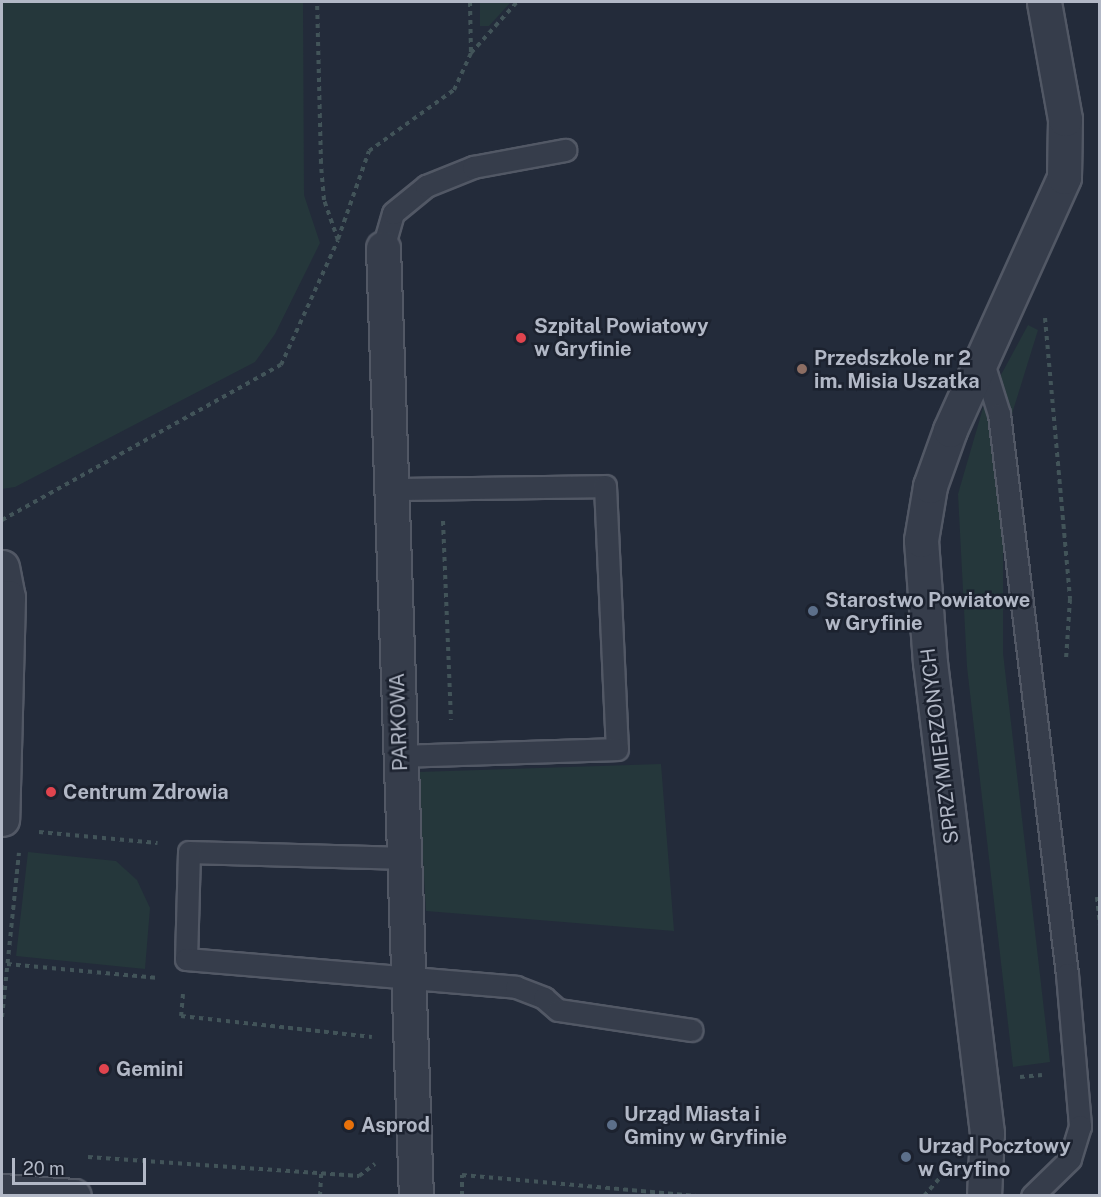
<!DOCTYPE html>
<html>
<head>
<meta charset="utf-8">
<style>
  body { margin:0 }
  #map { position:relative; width:1101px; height:1197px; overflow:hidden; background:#232b3a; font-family:"Public Sans",sans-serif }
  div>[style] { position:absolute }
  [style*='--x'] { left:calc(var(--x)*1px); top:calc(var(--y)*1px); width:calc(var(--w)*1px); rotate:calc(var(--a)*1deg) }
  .green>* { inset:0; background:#25373b }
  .path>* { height:4px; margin-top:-2px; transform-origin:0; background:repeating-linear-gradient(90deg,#425459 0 4.5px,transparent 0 9px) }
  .roads { filter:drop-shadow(2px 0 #525865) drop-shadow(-2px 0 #525865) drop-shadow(0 2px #525865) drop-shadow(0 -2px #525865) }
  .lane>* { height:21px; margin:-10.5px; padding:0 10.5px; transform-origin:10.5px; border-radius:10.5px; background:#363d4b }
  .street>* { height:33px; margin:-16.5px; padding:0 16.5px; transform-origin:16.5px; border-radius:16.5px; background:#363d4b }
  .dots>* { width:16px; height:16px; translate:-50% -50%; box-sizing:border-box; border:3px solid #1c222f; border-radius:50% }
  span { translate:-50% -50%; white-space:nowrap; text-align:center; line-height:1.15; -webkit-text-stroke:5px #1c222f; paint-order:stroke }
  .poi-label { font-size:20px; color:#b2b8c6; font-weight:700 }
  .left { translate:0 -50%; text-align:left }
  .street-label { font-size:20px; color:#b2b8c6 }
  .frame { position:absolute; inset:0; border:3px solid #b2b8c6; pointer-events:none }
  .scale { position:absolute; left:12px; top:1158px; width:134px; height:27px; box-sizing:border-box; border:3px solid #b2b8c6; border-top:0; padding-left:8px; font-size:18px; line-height:21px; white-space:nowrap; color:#b2b8c6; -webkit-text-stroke:4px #1c222f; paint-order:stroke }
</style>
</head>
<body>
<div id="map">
  <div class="green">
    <div style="clip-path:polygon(2px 2px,303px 2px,304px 195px,320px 243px,275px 334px,255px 362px,15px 487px,2px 489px)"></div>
    <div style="clip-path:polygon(480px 2px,511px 2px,489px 26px,480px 26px)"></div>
    <div style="clip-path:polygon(1028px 325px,1038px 330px,1011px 417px,1003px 508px,1003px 653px,1050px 1062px,1013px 1067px,967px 667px,958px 494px,983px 408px)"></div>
    <div style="clip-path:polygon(661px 764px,674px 931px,426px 911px,418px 772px)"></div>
    <div style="clip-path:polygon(28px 852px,116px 861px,137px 880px,150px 908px,145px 969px,16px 956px)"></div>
  </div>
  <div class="path">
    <div style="--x:470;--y:2;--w:50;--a:88.9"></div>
    <div style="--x:338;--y:239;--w:93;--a:-70.6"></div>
    <div style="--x:369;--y:151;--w:105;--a:-35.7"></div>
    <div style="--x:454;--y:90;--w:41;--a:-65.3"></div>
    <div style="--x:471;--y:53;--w:69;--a:-48"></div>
    <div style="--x:1045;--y:318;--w:282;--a:84.9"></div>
    <div style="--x:1070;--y:599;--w:61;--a:93.8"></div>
    <div style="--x:2;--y:520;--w:319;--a:-29.1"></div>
    <div style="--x:281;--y:365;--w:137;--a:-65.5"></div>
    <div style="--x:338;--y:240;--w:42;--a:-109.3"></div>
    <div style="--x:324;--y:200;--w:37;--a:-95"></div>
    <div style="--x:321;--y:163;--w:161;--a:-91.4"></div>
    <div style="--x:443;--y:521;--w:199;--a:87.7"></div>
    <div style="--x:964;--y:606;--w:25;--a:-9"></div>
    <div style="--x:39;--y:832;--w:119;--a:5.3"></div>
    <div style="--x:1097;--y:897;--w:30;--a:84"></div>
    <div style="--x:7;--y:964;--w:152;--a:5.3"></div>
    <div style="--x:183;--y:994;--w:22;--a:95"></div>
    <div style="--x:181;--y:1016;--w:192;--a:6.3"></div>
    <div style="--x:2;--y:1017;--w:165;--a:-84.1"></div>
    <div style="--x:1020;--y:1077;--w:22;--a:-5"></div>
    <div style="--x:88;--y:1157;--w:272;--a:4"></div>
    <div style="--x:359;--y:1176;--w:20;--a:-37"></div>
    <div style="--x:320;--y:1196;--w:22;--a:-87"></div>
    <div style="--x:462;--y:1196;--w:21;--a:-90"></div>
    <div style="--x:462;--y:1175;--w:238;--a:5.1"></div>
    <div style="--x:924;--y:1196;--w:29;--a:-49"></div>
  </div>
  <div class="roads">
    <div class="lane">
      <div style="--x:383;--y:248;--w:36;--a:-74"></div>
      <div style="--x:393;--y:213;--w:43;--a:-39.3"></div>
      <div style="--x:426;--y:186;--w:51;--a:-22"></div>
      <div style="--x:473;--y:167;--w:94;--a:-10.5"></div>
      <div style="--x:983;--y:363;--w:53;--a:72.6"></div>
      <div style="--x:999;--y:414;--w:564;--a:83.08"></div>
      <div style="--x:1067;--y:974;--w:153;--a:85.1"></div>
      <div style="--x:1080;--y:1126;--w:34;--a:107"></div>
      <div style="--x:1070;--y:1159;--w:53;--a:135.8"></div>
      <div style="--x:393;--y:489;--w:212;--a:-0.8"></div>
      <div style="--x:605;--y:486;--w:263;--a:87.4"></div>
      <div style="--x:617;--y:749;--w:217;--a:178.2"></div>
      <div style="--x:406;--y:858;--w:217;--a:-178.4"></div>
      <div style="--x:189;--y:852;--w:107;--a:91.6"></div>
      <div style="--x:186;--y:959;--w:331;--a:4.8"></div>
      <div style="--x:516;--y:987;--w:30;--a:21"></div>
      <div style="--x:544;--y:998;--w:18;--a:41"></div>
      <div style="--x:558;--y:1010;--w:135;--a:8.5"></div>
    </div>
    <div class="street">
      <div style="--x:383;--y:248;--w:949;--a:88.01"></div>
      <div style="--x:2;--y:567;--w:31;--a:79"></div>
      <div style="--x:8;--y:597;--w:222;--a:91.5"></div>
      <div style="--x:2;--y:1191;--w:72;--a:4"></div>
      <div style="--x:984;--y:1196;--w:63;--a:-87.3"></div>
      <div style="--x:987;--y:1133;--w:473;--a:-96.9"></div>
      <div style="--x:930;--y:663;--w:123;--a:-94.2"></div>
      <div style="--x:921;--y:540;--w:55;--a:-80.5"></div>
      <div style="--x:930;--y:486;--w:59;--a:-70.3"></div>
      <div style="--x:950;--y:430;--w:277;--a:-65.7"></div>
      <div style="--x:1064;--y:177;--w:58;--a:-89"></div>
      <div style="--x:1065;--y:119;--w:119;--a:-100.2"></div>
    </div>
  </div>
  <div class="dots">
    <div style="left:521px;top:338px;background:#e0444e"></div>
    <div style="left:802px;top:369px;background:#8d6e63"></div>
    <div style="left:813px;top:611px;background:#5c6f8a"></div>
    <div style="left:51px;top:792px;background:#e0444e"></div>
    <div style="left:104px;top:1069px;background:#e0444e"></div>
    <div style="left:349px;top:1125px;background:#e8710a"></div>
    <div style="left:612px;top:1125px;background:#5c6f8a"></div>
    <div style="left:906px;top:1157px;background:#5c6f8a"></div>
  </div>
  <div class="poi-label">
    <span class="left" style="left:534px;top:338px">Szpital Powiatowy<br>w Gryfinie</span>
    <span class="left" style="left:814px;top:370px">Przedszkole nr 2<br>im. Misia Uszatka</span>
    <span class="left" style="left:825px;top:612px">Starostwo Powiatowe<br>w Gryfinie</span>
    <span class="left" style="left:63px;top:792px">Centrum Zdrowia</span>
    <span class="left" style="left:116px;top:1069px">Gemini</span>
    <span class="left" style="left:624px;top:1126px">Urząd Miasta i<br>Gminy w Gryfinie</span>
    <span class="left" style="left:361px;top:1125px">Asprod</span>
    <span class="left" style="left:918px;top:1158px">Urząd Pocztowy<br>w Gryfino</span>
  </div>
  <div class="street-label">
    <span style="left:399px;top:722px;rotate:-92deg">PARKOWA</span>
    <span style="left:940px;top:746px;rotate:-97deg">SPRZYMIERZONYCH</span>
  </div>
  <div class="frame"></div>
  <div class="scale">20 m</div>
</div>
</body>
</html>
